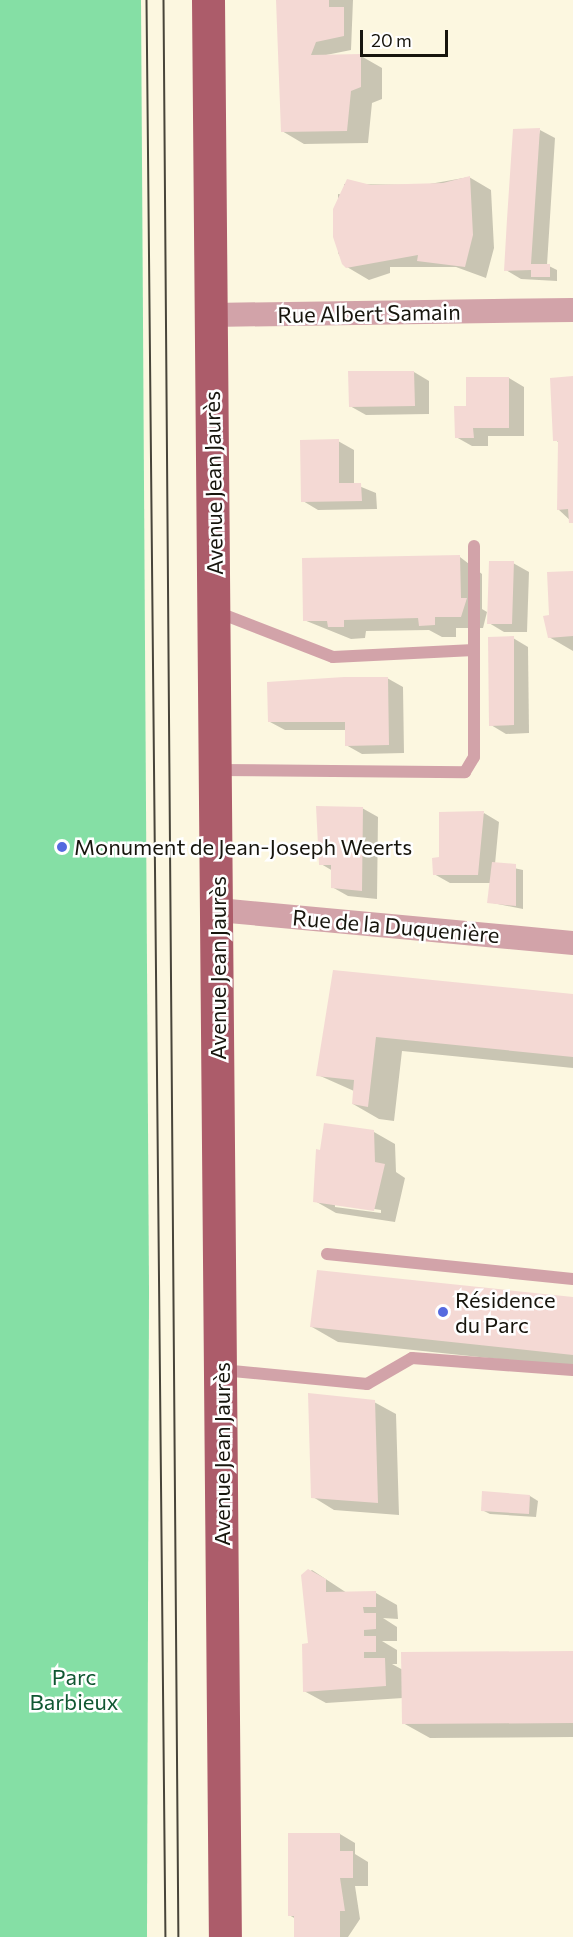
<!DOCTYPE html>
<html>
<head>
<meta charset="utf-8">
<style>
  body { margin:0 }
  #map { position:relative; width:573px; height:1937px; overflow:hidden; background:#fcf7e0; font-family:Commissioner,sans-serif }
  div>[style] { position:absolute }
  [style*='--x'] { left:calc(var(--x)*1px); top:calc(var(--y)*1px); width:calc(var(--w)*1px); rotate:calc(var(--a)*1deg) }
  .green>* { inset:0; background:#85dfa5 }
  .shadow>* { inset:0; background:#0003 }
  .building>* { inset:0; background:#f4d9d4 }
  .service>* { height:12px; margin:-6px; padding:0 6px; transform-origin:6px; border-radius:6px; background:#d2a3a9 }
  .minor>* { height:24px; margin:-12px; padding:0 12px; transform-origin:12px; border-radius:12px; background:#d2a3a9 }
  .primary>* { height:33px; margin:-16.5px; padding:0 16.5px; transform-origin:16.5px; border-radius:16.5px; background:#ac5c6a }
  .tram>* { height:1.5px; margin:-0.75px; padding:0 0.75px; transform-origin:0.75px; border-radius:0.75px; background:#48453a }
  .dots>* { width:16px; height:16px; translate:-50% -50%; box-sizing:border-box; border:3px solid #fff; border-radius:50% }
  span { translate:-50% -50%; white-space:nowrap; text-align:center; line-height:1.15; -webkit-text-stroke:5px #fff; paint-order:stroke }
  .street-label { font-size:22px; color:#17150d }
  .poi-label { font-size:22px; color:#17150d }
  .left { translate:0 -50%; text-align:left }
  .park-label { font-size:22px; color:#105732 }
  .scale { position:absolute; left:360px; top:30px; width:88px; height:27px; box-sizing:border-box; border:3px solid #17150d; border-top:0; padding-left:8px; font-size:18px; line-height:21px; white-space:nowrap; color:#17150d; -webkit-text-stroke:4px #fff; paint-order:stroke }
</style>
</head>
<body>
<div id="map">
  <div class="green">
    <div style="clip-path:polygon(0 0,141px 0,149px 1289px,147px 1937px,0 1937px)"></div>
  </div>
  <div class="shadow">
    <div style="clip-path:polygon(277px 0,353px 0,351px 50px,321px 56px,361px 56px,382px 68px,382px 99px,372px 103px,368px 143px,304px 144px,282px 131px)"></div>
    <div style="clip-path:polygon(540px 130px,555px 138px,547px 265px,557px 270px,557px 281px,521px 279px,506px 270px)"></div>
    <div style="clip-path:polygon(469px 177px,491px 190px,494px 248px,486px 278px,456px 267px,390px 267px,390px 273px,369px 280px,347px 267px,338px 253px,338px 194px,344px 195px,344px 184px,424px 185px)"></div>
    <div style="clip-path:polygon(414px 372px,429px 381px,429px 414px,366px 415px,350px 406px)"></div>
    <div style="clip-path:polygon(509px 378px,524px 387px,524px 436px,488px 436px,488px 446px,472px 446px,456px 437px,468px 408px)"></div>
    <div style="clip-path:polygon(573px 378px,573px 523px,558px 509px,560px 443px,555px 440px)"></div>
    <div style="clip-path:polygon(338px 441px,354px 450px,354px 484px,376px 493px,377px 509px,318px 510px,303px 501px)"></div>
    <div style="clip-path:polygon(460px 557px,482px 574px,482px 609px,487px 612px,483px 628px,456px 628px,456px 637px,442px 637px,429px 630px,366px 631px,365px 638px,351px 639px,304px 620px)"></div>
    <div style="clip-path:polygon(513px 563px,529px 572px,527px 632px,504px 632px,489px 623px)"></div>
    <div style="clip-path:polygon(573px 572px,573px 651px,549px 637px,550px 616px)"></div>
    <div style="clip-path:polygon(513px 638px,528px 647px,529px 733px,506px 734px,491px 725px)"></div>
    <div style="clip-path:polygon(387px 678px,403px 687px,404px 753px,362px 754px,346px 745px,346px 730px,285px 730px,270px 722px)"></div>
    <div style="clip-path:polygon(362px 808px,378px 817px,377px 899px,348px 896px,332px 887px,333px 871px,321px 864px)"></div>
    <div style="clip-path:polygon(484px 813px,499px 822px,495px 864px,523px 870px,523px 909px,488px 902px,491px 883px,450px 883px,434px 874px)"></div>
    <div style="clip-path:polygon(335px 971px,573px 996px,573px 1068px,402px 1051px,394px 1121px,379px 1119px,353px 1104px,354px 1091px,318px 1075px)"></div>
    <div style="clip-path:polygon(evenodd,374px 1132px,395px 1144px,396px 1172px,405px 1178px,395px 1222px,336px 1213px,315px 1201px,374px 1132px,335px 1203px,381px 1210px,381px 1213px,335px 1207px,335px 1203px)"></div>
    <div style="clip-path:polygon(573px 1299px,573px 1367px,338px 1342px,312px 1327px)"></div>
    <div style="clip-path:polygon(374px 1402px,396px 1414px,399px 1515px,334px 1510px,313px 1497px)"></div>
    <div style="clip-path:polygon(483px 1493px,530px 1496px,538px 1501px,536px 1517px,490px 1514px,482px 1510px)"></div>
    <div style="clip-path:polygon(312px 1570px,347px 1593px,376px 1593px,397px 1605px,398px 1619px,383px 1618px,397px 1627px,397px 1641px,382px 1641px,397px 1650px,397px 1664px,392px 1664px,403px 1670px,573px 1653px,573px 1737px,430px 1738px,403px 1723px,403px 1698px,326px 1703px,304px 1691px,309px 1645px,303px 1576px)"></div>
    <div style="clip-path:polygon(289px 1834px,340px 1834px,355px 1843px,355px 1854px,368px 1862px,368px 1886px,355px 1886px,360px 1919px,348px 1937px,296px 1937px,296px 1919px,289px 1915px)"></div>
  </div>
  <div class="building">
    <div style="clip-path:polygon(276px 0,329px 0,329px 7px,344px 7px,344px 36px,316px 42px,311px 55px,361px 54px,361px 87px,351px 91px,347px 131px,281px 132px)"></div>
    <div style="clip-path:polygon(540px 128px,531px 264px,550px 264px,550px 277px,531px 277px,531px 270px,504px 271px,507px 219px,513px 129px)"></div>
    <div style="clip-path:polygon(470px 176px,473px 235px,465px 267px,417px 261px,418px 255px,346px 268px,342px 264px,333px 237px,333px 209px,347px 179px,371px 185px,443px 183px)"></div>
    <div style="clip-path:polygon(348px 371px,414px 371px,415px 406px,349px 407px)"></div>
    <div style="clip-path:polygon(573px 376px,573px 523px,569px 523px,568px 509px,557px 510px,558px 441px,553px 441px,550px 378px)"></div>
    <div style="clip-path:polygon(466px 377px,509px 377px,509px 428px,473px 428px,474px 438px,455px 438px,454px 406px,466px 406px)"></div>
    <div style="clip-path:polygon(339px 439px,339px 483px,361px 483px,362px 501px,301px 502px,300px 440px)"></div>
    <div style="clip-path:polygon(460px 555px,461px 598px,467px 598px,461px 617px,435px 617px,435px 625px,419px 626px,418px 618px,344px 620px,344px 627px,328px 627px,327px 621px,303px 621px,302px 558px)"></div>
    <div style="clip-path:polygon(489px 561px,514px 561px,512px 624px,487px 624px)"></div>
    <div style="clip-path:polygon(573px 571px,573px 636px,548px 638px,543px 616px,549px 615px,547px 572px)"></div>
    <div style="clip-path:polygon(514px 636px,514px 725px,489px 726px,488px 637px)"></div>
    <div style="clip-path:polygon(344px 677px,388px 677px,389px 745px,345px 746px,345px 722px,268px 722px,267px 682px)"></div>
    <div style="clip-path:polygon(316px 806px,363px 807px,362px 891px,331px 888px,331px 865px,319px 865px)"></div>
    <div style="clip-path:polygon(484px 811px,478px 875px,433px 875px,432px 858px,439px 857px,439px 812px)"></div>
    <div style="clip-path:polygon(492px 862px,516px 864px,516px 906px,487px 903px)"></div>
    <div style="clip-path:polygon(333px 970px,573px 994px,573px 1057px,376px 1037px,368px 1107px,352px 1104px,354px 1080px,316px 1076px)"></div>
    <div style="clip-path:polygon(324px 1123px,374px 1130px,375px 1162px,385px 1164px,374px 1211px,313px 1202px,316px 1149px,320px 1150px)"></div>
    <div style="clip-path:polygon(317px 1270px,573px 1297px,573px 1355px,310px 1327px)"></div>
    <div style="clip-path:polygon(308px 1393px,375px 1400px,378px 1503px,311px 1498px)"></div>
    <div style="clip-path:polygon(482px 1491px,530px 1495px,529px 1514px,481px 1511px)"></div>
    <div style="clip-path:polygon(308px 1569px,326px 1579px,326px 1592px,376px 1591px,376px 1607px,363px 1607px,364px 1613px,376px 1613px,376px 1629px,364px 1630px,364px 1636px,376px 1636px,376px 1652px,364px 1652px,364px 1658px,385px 1658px,386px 1686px,303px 1692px,302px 1644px,308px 1643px,301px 1575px)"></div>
    <div style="clip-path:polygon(573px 1651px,573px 1723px,402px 1724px,401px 1652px)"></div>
    <div style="clip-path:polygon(288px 1833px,340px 1833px,340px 1851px,353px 1851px,353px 1878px,340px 1878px,345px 1911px,340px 1911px,340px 1937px,294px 1937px,294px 1916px,288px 1916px)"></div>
  </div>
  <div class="service">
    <div style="--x:217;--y:612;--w:124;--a:21.2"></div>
    <div style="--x:333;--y:657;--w:141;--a:-2.8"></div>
    <div style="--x:216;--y:770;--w:249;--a:0.5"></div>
    <div style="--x:465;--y:772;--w:17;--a:-59"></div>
    <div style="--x:474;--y:757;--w:211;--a:-90"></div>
    <div style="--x:327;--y:1254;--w:247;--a:5.8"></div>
    <div style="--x:222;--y:1370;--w:146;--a:5.5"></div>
    <div style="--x:367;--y:1384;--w:52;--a:-30"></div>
    <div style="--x:412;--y:1358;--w:161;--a:4.3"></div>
  </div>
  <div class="minor">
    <div style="--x:211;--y:315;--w:362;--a:-0.8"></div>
    <div style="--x:218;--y:910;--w:357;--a:5.3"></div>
  </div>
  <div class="primary">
    <div style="--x:208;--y:0;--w:1937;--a:89.5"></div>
  </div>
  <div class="tram">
    <div style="--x:147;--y:0;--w:1937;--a:89.44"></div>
    <div style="--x:164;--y:0;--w:1937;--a:89.56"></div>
  </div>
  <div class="dots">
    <div style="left:62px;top:847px;background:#5569df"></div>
    <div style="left:443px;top:1312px;background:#5569df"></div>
  </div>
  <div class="street-label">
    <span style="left:369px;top:313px;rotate:-1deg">Rue Albert Samain</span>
    <span style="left:213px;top:483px;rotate:-91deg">Avenue Jean Jaurès</span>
    <span style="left:396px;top:926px;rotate:5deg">Rue de la Duquenière</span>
    <span style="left:218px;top:968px;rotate:-90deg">Avenue Jean Jaurès</span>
    <span style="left:222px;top:1454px;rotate:-90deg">Avenue Jean Jaurès</span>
  </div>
  <div class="poi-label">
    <span class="left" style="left:74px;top:847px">Monument de Jean-Joseph Weerts</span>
    <span class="left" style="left:455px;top:1312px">Résidence<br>du Parc</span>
  </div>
  <div class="park-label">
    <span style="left:74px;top:1689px">Parc<br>Barbieux</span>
  </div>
  <div class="scale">20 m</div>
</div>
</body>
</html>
